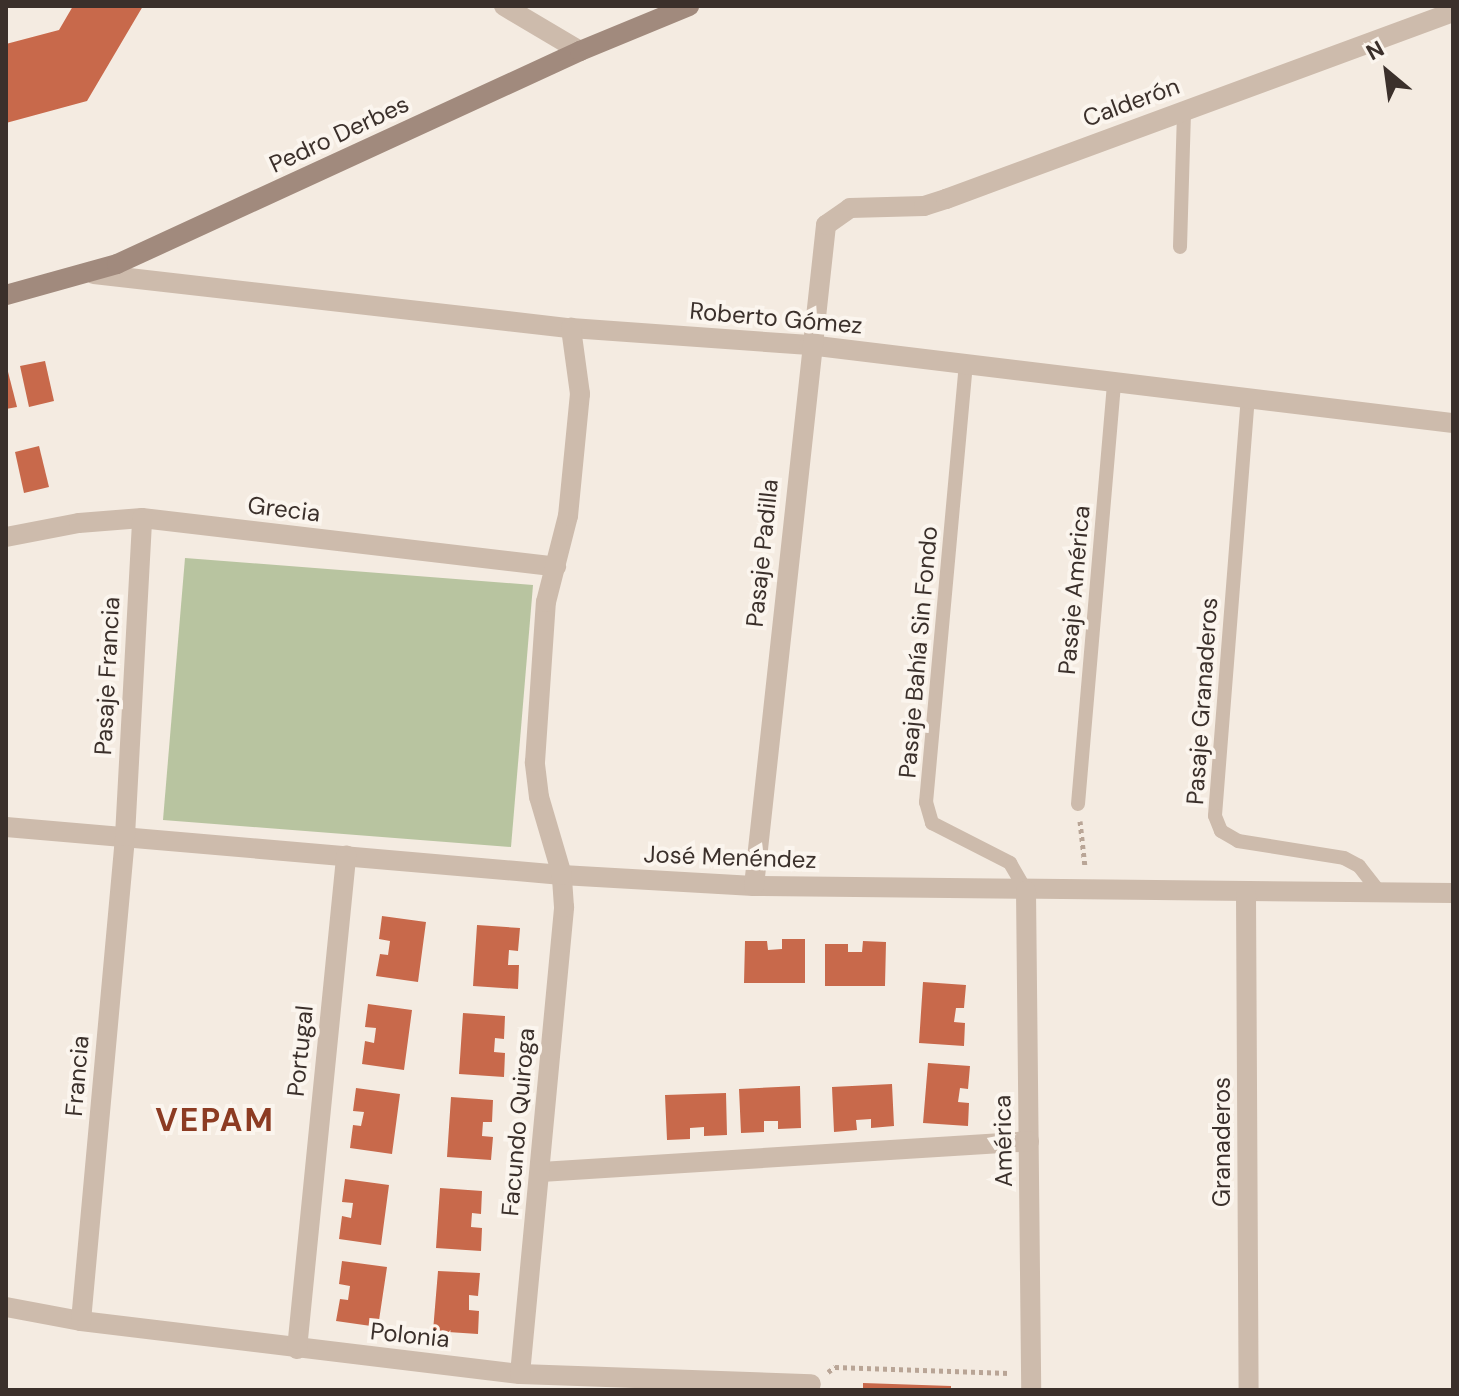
<!DOCTYPE html>
<html>
<head>
<meta charset="utf-8">
<style>
  body { margin:0 }
  #map { position:relative; width:1459px; height:1396px; overflow:hidden; background:#f4ebe1; font-family:"DM Sans",sans-serif }
  div>[style] { position:absolute }
  [style*='--x'] { left:calc(var(--x)*1px); top:calc(var(--y)*1px); width:calc(var(--w)*1px); rotate:calc(var(--a)*1deg) }
  .green>* { inset:0; background:#b8c4a0 }
  .building>* { inset:0; background:#c8694b }
  .path>* { height:5px; margin-top:-2.5px; transform-origin:0; background:repeating-linear-gradient(90deg,#b9a596 0 4px,transparent 0 8px) }
  .service>* { height:14px; margin:-7px; padding:0 7px; transform-origin:7px; border-radius:7px; background:#cdbbac }
  .minor>* { height:20px; margin:-10px; padding:0 10px; transform-origin:10px; border-radius:10px; background:#cdbbac }
  .secondary>* { height:20px; margin:-10px; padding:0 10px; transform-origin:10px; border-radius:10px; background:#a18a7d }
  span { translate:-50% -50%; white-space:nowrap; text-align:center; line-height:1.15; -webkit-text-stroke:8px #fbf5ee; paint-order:stroke }
  .street-label { font-size:24px; color:#3b302b }
  .district-label { font-size:32px; color:#8c3b22; font-weight:700; letter-spacing:2px }
  .frame { position:absolute; inset:0; border:8px solid #3b302b; pointer-events:none }
  .north { position:absolute; left:1347px; top:32px; width:80px; height:80px; -webkit-text-stroke:6px #fbf5ee; paint-order:stroke; rotate:331deg; font-size:22px; font-weight:700; line-height:32px; text-align:center; color:#3b302b }
  .north::after { content:''; display:block; margin:auto; width:28px; height:36px; background:#3b302b; clip-path:polygon(50% 0,100% 100%,50% 72%,0 100%) }
</style>
</head>
<body>
<div id="map">
  <div class="green">
    <div style="clip-path:polygon(185px 558px,533px 585px,511px 847px,163px 820px)"></div>
  </div>
  <div class="building">
    <div style="clip-path:polygon(73px 6px,143px 6px,87px 101px,6px 123px,6px 44px,59px 30px)"></div>
    <div style="clip-path:polygon(45px 361px,54px 401px,29px 407px,20px 366px)"></div>
    <div style="clip-path:polygon(6px 364px,17px 407px,6px 409px)"></div>
    <div style="clip-path:polygon(39px 446px,49px 487px,24px 493px,15px 452px)"></div>
    <div style="clip-path:polygon(382px 916px,426px 922px,418px 982px,376px 976px,380px 954px,388px 955px,390px 941px,379px 939px)"></div>
    <div style="clip-path:polygon(477px 925px,520px 928px,518px 951px,509px 950px,508px 965px,519px 965px,518px 989px,473px 986px)"></div>
    <div style="clip-path:polygon(782px 939px,805px 939px,805px 983px,744px 983px,745px 941px,767px 941px,768px 950px,782px 949px)"></div>
    <div style="clip-path:polygon(863px 941px,886px 942px,885px 986px,825px 986px,825px 944px,848px 944px,848px 952px,862px 952px)"></div>
    <div style="clip-path:polygon(923px 982px,966px 985px,964px 1008px,956px 1008px,954px 1022px,965px 1023px,964px 1046px,919px 1043px)"></div>
    <div style="clip-path:polygon(368px 1004px,412px 1010px,404px 1070px,362px 1064px,365px 1041px,374px 1043px,376px 1028px,365px 1027px)"></div>
    <div style="clip-path:polygon(463px 1013px,505px 1016px,504px 1039px,495px 1038px,494px 1052px,505px 1053px,504px 1077px,459px 1074px)"></div>
    <div style="clip-path:polygon(928px 1063px,970px 1066px,968px 1089px,960px 1088px,958px 1102px,969px 1103px,968px 1126px,923px 1123px)"></div>
    <div style="clip-path:polygon(892px 1084px,894px 1126px,871px 1128px,871px 1119px,856px 1120px,857px 1130px,834px 1132px,832px 1087px)"></div>
    <div style="clip-path:polygon(800px 1086px,801px 1128px,778px 1129px,778px 1121px,764px 1121px,764px 1132px,741px 1133px,739px 1089px)"></div>
    <div style="clip-path:polygon(356px 1088px,400px 1094px,392px 1154px,350px 1148px,353px 1125px,361px 1126px,364px 1112px,353px 1111px)"></div>
    <div style="clip-path:polygon(726px 1093px,727px 1135px,704px 1136px,704px 1127px,690px 1128px,690px 1139px,667px 1140px,665px 1095px)"></div>
    <div style="clip-path:polygon(451px 1097px,493px 1100px,492px 1122px,483px 1122px,482px 1136px,493px 1137px,491px 1160px,447px 1157px)"></div>
    <div style="clip-path:polygon(345px 1179px,389px 1185px,381px 1245px,339px 1239px,342px 1216px,351px 1218px,353px 1203px,342px 1202px)"></div>
    <div style="clip-path:polygon(440px 1188px,482px 1191px,481px 1214px,472px 1213px,471px 1227px,482px 1228px,481px 1251px,436px 1248px)"></div>
    <div style="clip-path:polygon(342px 1261px,387px 1267px,378px 1327px,336px 1321px,340px 1299px,348px 1300px,350px 1286px,339px 1284px)"></div>
    <div style="clip-path:polygon(438px 1271px,480px 1273px,478px 1296px,469px 1295px,469px 1310px,479px 1311px,478px 1334px,433px 1331px)"></div>
    <div style="clip-path:polygon(863px 1383px,951px 1386px,951px 1390px,863px 1390px)"></div>
  </div>
  <div class="path">
    <div style="--x:1080;--y:821;--w:46;--a:83.8"></div>
    <div style="--x:828;--y:1372;--w:9;--a:-36"></div>
    <div style="--x:835;--y:1367;--w:174;--a:2"></div>
  </div>
  <div class="service">
    <div style="--x:1180;--y:247;--w:136;--a:-88.3"></div>
    <div style="--x:966;--y:363;--w:441;--a:95.2"></div>
    <div style="--x:926;--y:802;--w:22;--a:74"></div>
    <div style="--x:932;--y:823;--w:88;--a:27.1"></div>
    <div style="--x:1010;--y:863;--w:32;--a:60"></div>
    <div style="--x:1248;--y:396;--w:421;--a:94.5"></div>
    <div style="--x:1215;--y:816;--w:16;--a:68"></div>
    <div style="--x:1221;--y:831;--w:20;--a:30"></div>
    <div style="--x:1238;--y:841;--w:107;--a:9.1"></div>
    <div style="--x:1344;--y:858;--w:17;--a:28"></div>
    <div style="--x:1359;--y:866;--w:34;--a:52"></div>
    <div style="--x:1078;--y:804;--w:426;--a:-85.1"></div>
  </div>
  <div class="minor">
    <div style="--x:504;--y:6;--w:88;--a:30.6"></div>
    <div style="--x:94;--y:274;--w:480;--a:6.5"></div>
    <div style="--x:571;--y:328;--w:239;--a:4.1"></div>
    <div style="--x:809;--y:345;--w:649;--a:6.91"></div>
    <div style="--x:6;--y:537;--w:74;--a:-10.9"></div>
    <div style="--x:79;--y:523;--w:63;--a:-4.5"></div>
    <div style="--x:142;--y:518;--w:417;--a:6.7"></div>
    <div style="--x:6;--y:827;--w:558;--a:4.93"></div>
    <div style="--x:562;--y:875;--w:192;--a:3.3"></div>
    <div style="--x:754;--y:886;--w:699;--a:0.57"></div>
    <div style="--x:754;--y:886;--w:665;--a:-83.78"></div>
    <div style="--x:826;--y:225;--w:29;--a:-35"></div>
    <div style="--x:850;--y:208;--w:74;--a:-1.5"></div>
    <div style="--x:924;--y:206;--w:23;--a:-18"></div>
    <div style="--x:946;--y:199;--w:540;--a:-20.25"></div>
    <div style="--x:1026;--y:891;--w:499;--a:89.4"></div>
    <div style="--x:1246;--y:895;--w:495;--a:89.7"></div>
    <div style="--x:541;--y:1172;--w:489;--a:-3.6"></div>
    <div style="--x:6;--y:1307;--w:76;--a:10.6"></div>
    <div style="--x:81;--y:1321;--w:442;--a:6.9"></div>
    <div style="--x:520;--y:1374;--w:291;--a:2"></div>
    <div style="--x:81;--y:1321;--w:487;--a:-84.8"></div>
    <div style="--x:125;--y:836;--w:318;--a:-86.9"></div>
    <div style="--x:297;--y:1349;--w:496;--a:-84.3"></div>
    <div style="--x:520;--y:1374;--w:469;--a:-84.6"></div>
    <div style="--x:564;--y:907;--w:32;--a:-94"></div>
    <div style="--x:562;--y:875;--w:81;--a:-106.4"></div>
    <div style="--x:539;--y:797;--w:35;--a:-97"></div>
    <div style="--x:535;--y:762;--w:160;--a:-86.1"></div>
    <div style="--x:546;--y:602;--w:89;--a:-75.7"></div>
    <div style="--x:568;--y:516;--w:123;--a:-84.4"></div>
    <div style="--x:580;--y:394;--w:67;--a:-97.8"></div>
  </div>
  <div class="secondary">
    <div style="--x:6;--y:295;--w:115;--a:-15.6"></div>
    <div style="--x:117;--y:264;--w:510;--a:-24.7"></div>
    <div style="--x:580;--y:51;--w:118;--a:-22.4"></div>
  </div>
  <div class="street-label">
    <span style="left:1131px;top:102px;rotate:-20deg">Calderón</span>
    <span style="left:339px;top:134px;rotate:-25deg">Pedro Derbes</span>
    <span style="left:776px;top:318px;rotate:5deg">Roberto Gómez</span>
    <span style="left:284px;top:509px;rotate:7deg">Grecia</span>
    <span style="left:762px;top:553px;rotate:-84deg">Pasaje Padilla</span>
    <span style="left:1074px;top:590px;rotate:-85deg">Pasaje América</span>
    <span style="left:918px;top:652px;rotate:-85deg">Pasaje Bahía Sin Fondo</span>
    <span style="left:107px;top:676px;rotate:-87deg">Pasaje Francia</span>
    <span style="left:1202px;top:701px;rotate:-86deg">Pasaje Granaderos</span>
    <span style="left:730px;top:857px;rotate:2deg">José Menéndez</span>
    <span style="left:300px;top:1051px;rotate:-84deg">Portugal</span>
    <span style="left:77px;top:1076px;rotate:-85deg">Francia</span>
    <span style="left:518px;top:1122px;rotate:-85deg">Facundo Quiroga</span>
    <span style="left:1003px;top:1141px;rotate:-91deg">América</span>
    <span style="left:1222px;top:1142px;rotate:-90deg">Granaderos</span>
    <span style="left:410px;top:1335px;rotate:6deg">Polonia</span>
  </div>
  <div class="district-label">
    <span style="left:215px;top:1120px">VEPAM</span>
  </div>
  <div class="frame"></div>
  <div class="north">N</div>
</div>
</body>
</html>
